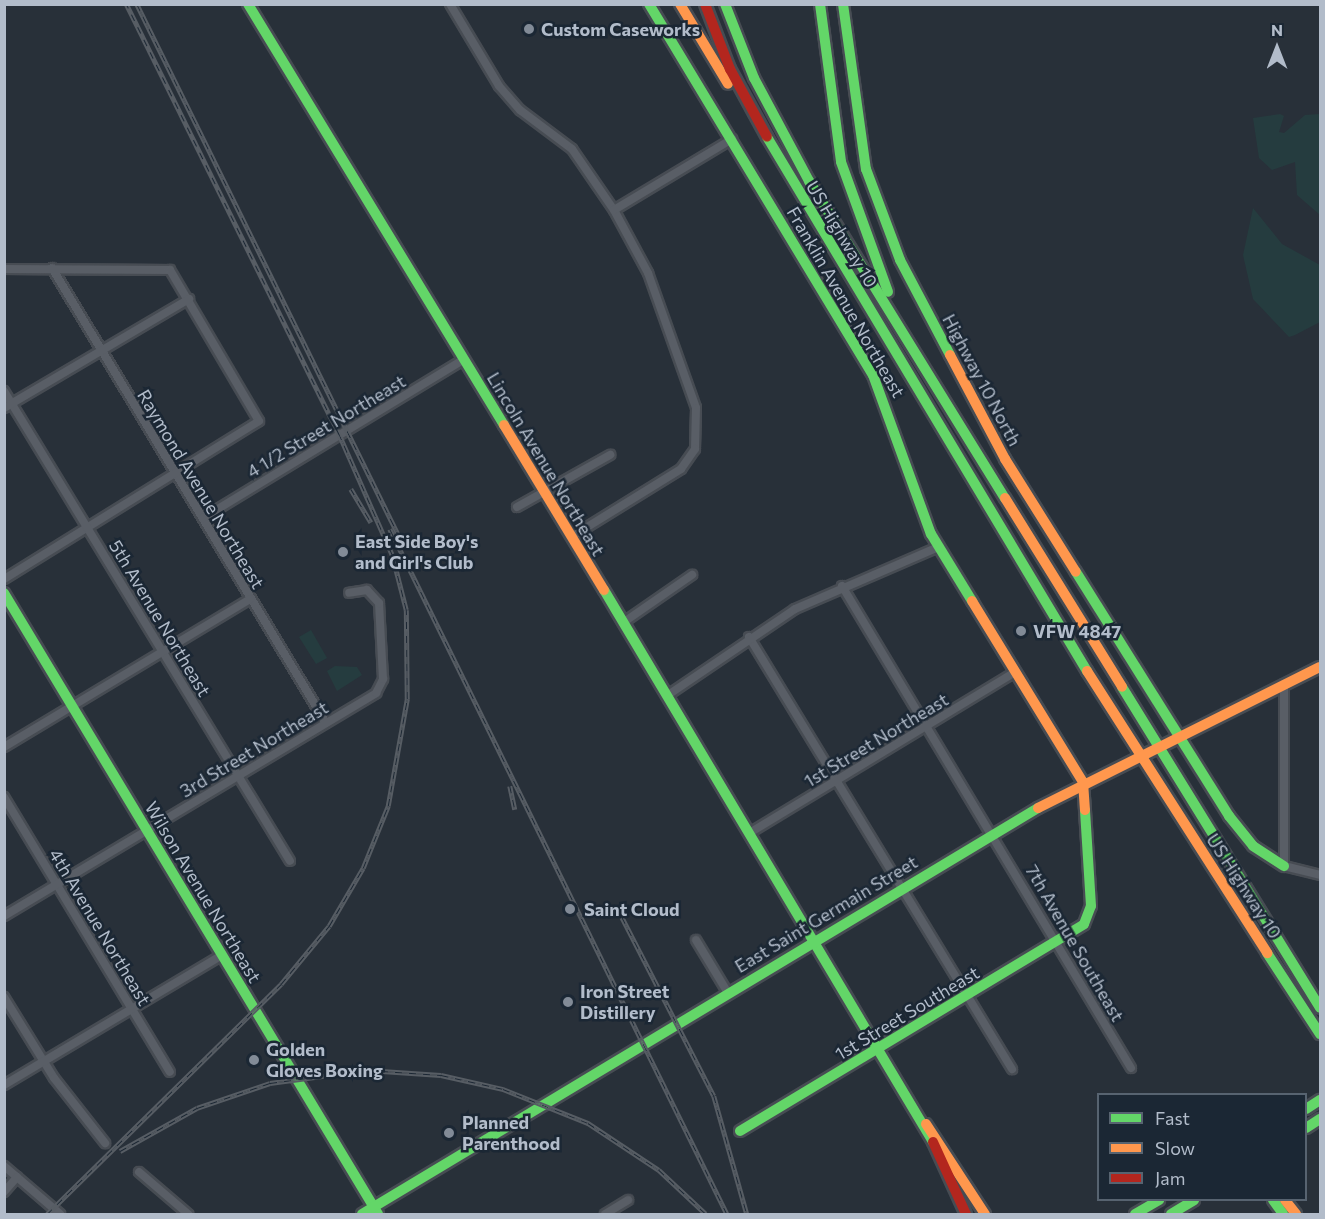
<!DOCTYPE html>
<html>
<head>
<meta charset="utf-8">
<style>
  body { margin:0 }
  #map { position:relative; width:1325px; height:1219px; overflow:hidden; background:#283039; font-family:Commissioner,sans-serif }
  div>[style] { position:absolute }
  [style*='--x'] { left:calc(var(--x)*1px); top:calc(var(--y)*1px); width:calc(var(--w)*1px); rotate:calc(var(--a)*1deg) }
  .green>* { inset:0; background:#253c3f }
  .roads { filter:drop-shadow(2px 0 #474c53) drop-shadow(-2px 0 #474c53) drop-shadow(0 2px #474c53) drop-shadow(0 -2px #474c53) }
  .street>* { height:8px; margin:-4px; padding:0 4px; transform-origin:4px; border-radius:4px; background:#595e66 }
  .fast>* { height:10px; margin:-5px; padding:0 5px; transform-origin:5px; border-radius:5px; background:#63d668 }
  .slow>* { height:10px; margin:-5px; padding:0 5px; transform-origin:5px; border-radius:5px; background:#ff974d }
  .jam>* { height:10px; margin:-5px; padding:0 5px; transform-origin:5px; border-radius:5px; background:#b3261e }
  .rail>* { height:4.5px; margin-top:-2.25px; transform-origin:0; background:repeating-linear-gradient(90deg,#1b2734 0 7px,#575d64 0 14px); box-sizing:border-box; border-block:2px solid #575d64 }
  .dots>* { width:16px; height:16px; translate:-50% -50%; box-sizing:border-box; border:3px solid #1b2734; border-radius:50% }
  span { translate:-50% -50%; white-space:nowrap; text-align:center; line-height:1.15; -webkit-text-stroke:5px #1b2734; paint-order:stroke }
  .poi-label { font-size:18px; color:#b2bcca; font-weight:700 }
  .left { translate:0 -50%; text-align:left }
  .street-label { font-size:18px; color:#b2bcca }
  .frame { position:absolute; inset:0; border:6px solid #b2bcca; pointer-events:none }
  .legend { position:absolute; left:1097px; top:1093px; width:210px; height:108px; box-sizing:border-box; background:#1b2734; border:2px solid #576370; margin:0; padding:8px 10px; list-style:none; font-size:18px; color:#b2bcca }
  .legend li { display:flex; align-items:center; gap:12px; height:30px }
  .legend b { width:30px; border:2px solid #576370 }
  .north { position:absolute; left:1247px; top:18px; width:60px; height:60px; -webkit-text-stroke:4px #1b2734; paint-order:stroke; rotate:0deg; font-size:16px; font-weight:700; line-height:24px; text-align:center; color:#b2bcca }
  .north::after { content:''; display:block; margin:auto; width:21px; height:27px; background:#b2bcca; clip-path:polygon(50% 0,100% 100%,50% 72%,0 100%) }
</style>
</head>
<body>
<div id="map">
  <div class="green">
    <div style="clip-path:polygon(1280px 114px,1284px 116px,1279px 132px,1284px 133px,1305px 115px,1320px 114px,1320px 215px,1297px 195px,1295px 162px,1272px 170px,1259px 158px,1253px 118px)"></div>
    <div style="clip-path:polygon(1253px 208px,1282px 244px,1320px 265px,1320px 322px,1295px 335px,1289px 337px,1253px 299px,1243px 255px)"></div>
    <div style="clip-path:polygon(311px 630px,327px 658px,316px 664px,299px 637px)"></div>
    <div style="clip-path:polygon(335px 666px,357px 667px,362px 675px,337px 691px,327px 671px)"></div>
  </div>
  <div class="roads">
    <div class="street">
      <div style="--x:450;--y:4;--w:96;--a:59.1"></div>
      <div style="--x:499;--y:86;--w:32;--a:49"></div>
      <div style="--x:520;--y:110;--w:65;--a:36.9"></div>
      <div style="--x:572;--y:149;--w:74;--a:55.5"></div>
      <div style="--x:614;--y:210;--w:72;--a:61.6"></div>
      <div style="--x:648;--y:273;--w:143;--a:70.4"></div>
      <div style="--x:696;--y:408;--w:41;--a:91.4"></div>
      <div style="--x:695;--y:449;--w:24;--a:125"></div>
      <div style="--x:681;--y:469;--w:129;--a:148.3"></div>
      <div style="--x:614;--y:210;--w:138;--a:-31"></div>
      <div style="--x:52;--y:268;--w:531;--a:58.94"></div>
      <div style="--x:4;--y:269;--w:166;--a:0.3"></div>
      <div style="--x:170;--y:270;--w:175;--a:59.5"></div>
      <div style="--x:259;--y:421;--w:300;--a:148.2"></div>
      <div style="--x:4;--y:391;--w:550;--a:58.68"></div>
      <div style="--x:4;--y:408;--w:215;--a:-30.5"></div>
      <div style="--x:517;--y:507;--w:107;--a:-29.2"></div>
      <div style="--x:203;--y:518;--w:306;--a:-31.3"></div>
      <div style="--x:842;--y:586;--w:562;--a:59.05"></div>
      <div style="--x:624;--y:622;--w:83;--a:-34.7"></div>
      <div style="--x:749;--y:637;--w:506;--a:58.67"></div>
      <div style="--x:1284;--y:684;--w:182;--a:90"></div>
      <div style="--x:1284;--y:866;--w:37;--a:14"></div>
      <div style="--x:668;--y:695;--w:153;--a:-34.1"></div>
      <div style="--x:795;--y:609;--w:156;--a:-23.4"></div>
      <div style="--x:4;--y:747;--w:287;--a:-31"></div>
      <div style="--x:4;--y:797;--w:321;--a:58.9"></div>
      <div style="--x:751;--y:832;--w:309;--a:-31.2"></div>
      <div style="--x:4;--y:916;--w:434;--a:-30.9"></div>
      <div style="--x:376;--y:693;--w:16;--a:-63"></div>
      <div style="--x:383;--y:679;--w:76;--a:-93"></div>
      <div style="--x:379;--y:603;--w:18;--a:-133"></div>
      <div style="--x:367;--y:590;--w:18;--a:171"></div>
      <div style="--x:696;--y:940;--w:62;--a:58.9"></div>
      <div style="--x:4;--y:997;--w:95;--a:58.3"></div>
      <div style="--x:54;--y:1078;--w:83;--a:51.9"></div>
      <div style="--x:4;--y:1085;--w:254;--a:-30.8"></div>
      <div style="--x:4;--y:1166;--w:74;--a:40.6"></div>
      <div style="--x:139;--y:1172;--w:65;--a:40.6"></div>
      <div style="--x:4;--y:1192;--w:20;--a:-49"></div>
      <div style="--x:605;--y:1214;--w:27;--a:-31"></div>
    </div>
    <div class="fast">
      <div style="--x:248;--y:4;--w:493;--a:58.7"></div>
      <div style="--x:649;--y:4;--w:433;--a:58.9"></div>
      <div style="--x:873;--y:375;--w:169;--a:70"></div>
      <div style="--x:931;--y:534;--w:79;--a:58.5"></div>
      <div style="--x:725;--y:4;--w:79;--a:68.6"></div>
      <div style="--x:754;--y:78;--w:117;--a:61.9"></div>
      <div style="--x:809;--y:181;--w:373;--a:58.3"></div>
      <div style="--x:820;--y:4;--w:159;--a:82.4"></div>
      <div style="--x:841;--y:162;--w:138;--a:70.1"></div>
      <div style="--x:843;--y:4;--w:167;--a:82.1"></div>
      <div style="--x:866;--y:169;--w:97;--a:69.5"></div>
      <div style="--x:900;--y:260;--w:107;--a:62.2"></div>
      <div style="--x:767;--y:137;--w:623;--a:59.07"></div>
      <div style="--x:1076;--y:572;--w:288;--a:57.9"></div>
      <div style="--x:1229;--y:816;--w:38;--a:51"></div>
      <div style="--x:1253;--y:846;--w:37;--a:33"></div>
      <div style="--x:604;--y:590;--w:643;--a:59.2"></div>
      <div style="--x:4;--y:593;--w:725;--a:58.94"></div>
      <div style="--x:1122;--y:687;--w:377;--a:58.3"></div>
      <div style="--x:1267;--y:953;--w:97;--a:56.8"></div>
      <div style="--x:1306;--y:1109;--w:17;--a:-33"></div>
      <div style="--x:1306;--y:1128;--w:17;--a:-33"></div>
      <div style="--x:740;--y:1131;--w:401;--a:-31"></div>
      <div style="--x:1084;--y:924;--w:19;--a:-69"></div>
      <div style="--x:1091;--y:906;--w:96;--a:-93.6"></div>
      <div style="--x:1273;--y:1200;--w:17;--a:54"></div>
      <div style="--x:362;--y:1214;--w:789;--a:-30.99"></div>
      <div style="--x:1135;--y:1214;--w:28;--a:-30"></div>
      <div style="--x:1171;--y:1214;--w:27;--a:-31"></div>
    </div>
    <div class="slow">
      <div style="--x:680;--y:4;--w:93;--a:59"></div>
      <div style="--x:950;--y:355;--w:118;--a:62.1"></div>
      <div style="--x:1005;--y:459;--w:133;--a:57.9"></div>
      <div style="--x:504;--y:425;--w:193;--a:58.8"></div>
      <div style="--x:1005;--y:498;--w:222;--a:58.2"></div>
      <div style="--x:972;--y:601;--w:212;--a:58.5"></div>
      <div style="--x:1083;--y:782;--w:28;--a:86"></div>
      <div style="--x:1087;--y:671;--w:335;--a:57.4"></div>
      <div style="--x:1038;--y:808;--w:315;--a:-26.6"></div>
      <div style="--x:926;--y:1124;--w:108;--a:56.8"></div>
      <div style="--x:1285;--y:1200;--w:18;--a:52"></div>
    </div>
    <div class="jam">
      <div style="--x:705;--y:4;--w:70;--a:69"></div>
      <div style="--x:730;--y:69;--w:77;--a:61.4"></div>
      <div style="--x:933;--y:1142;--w:79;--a:65.4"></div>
    </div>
  </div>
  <div class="rail">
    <div style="--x:137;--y:4;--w:593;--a:63.78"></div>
    <div style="--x:351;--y:489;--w:39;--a:59"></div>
    <div style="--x:390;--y:529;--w:763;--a:63.8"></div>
    <div style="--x:510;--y:786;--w:24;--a:78"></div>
    <div style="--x:622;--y:917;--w:201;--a:62.8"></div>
    <div style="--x:714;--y:1096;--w:123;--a:74.4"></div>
    <div style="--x:120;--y:1151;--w:88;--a:-29.2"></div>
    <div style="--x:197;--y:1108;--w:77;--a:-18.9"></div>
    <div style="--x:270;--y:1083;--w:98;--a:-7.6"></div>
    <div style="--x:367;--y:1070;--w:74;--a:3.9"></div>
    <div style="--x:441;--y:1075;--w:64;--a:12.7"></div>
    <div style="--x:503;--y:1089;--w:92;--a:21.8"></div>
    <div style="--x:588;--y:1123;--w:85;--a:33.5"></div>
    <div style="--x:659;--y:1170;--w:64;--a:43.1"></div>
    <div style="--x:47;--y:1214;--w:328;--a:-44.5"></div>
    <div style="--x:281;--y:984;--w:75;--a:-50.4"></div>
    <div style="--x:329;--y:926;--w:67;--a:-59.6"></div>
    <div style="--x:363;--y:868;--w:67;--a:-68"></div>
    <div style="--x:388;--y:806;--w:109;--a:-79.9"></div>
    <div style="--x:407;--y:699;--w:89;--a:-90.6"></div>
    <div style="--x:406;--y:610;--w:57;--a:-104.3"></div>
    <div style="--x:392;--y:555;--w:131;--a:-113.8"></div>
    <div style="--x:339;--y:435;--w:481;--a:-116.3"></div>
  </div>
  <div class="dots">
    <div style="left:529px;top:29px;background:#828b97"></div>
    <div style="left:343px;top:552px;background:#828b97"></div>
    <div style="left:1021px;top:631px;background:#828b97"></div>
    <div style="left:570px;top:909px;background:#828b97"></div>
    <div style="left:568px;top:1002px;background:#828b97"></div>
    <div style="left:254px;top:1060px;background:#828b97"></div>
    <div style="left:449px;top:1133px;background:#828b97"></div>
  </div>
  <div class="poi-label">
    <span class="left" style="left:541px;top:29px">Custom Caseworks</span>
    <span class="left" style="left:355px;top:552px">East Side Boy's<br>and Girl's Club</span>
    <span class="left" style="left:1033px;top:631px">VFW 4847</span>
    <span class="left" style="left:584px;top:909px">Saint Cloud</span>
    <span class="left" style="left:580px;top:1002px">Iron Street<br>Distillery</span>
    <span class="left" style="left:266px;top:1060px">Golden<br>Gloves Boxing</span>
    <span class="left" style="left:462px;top:1133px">Planned<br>Parenthood</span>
  </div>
  <div class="street-label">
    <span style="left:842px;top:234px;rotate:59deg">US Highway 10</span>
    <span style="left:846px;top:302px;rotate:60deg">Franklin Avenue Northeast</span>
    <span style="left:982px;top:380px;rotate:62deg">Highway 10 North</span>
    <span style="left:326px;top:426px;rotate:-31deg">4 1/2 Street Northeast</span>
    <span style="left:546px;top:464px;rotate:59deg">Lincoln Avenue Northeast</span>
    <span style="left:201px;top:489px;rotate:59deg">Raymond Avenue Northeast</span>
    <span style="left:160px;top:618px;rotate:59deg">5th Avenue Northeast</span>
    <span style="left:876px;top:740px;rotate:-31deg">1st Street Northeast</span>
    <span style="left:254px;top:749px;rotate:-31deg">3rd Street Northeast</span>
    <span style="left:1244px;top:886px;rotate:57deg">US Highway 10</span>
    <span style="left:203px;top:892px;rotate:59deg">Wilson Avenue Northeast</span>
    <span style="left:826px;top:914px;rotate:-31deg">East Saint Germain Street</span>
    <span style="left:100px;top:927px;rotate:59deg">4th Avenue Northeast</span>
    <span style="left:1075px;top:943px;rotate:60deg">7th Avenue Southeast</span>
    <span style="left:907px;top:1013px;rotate:-31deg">1st Street Southeast</span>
  </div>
  <div class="frame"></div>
  <ul class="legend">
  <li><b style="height:8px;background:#63d668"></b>Fast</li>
  <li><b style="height:8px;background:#ff974d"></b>Slow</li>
  <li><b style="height:8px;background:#b3261e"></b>Jam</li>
  </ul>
  <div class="north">N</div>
</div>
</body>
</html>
